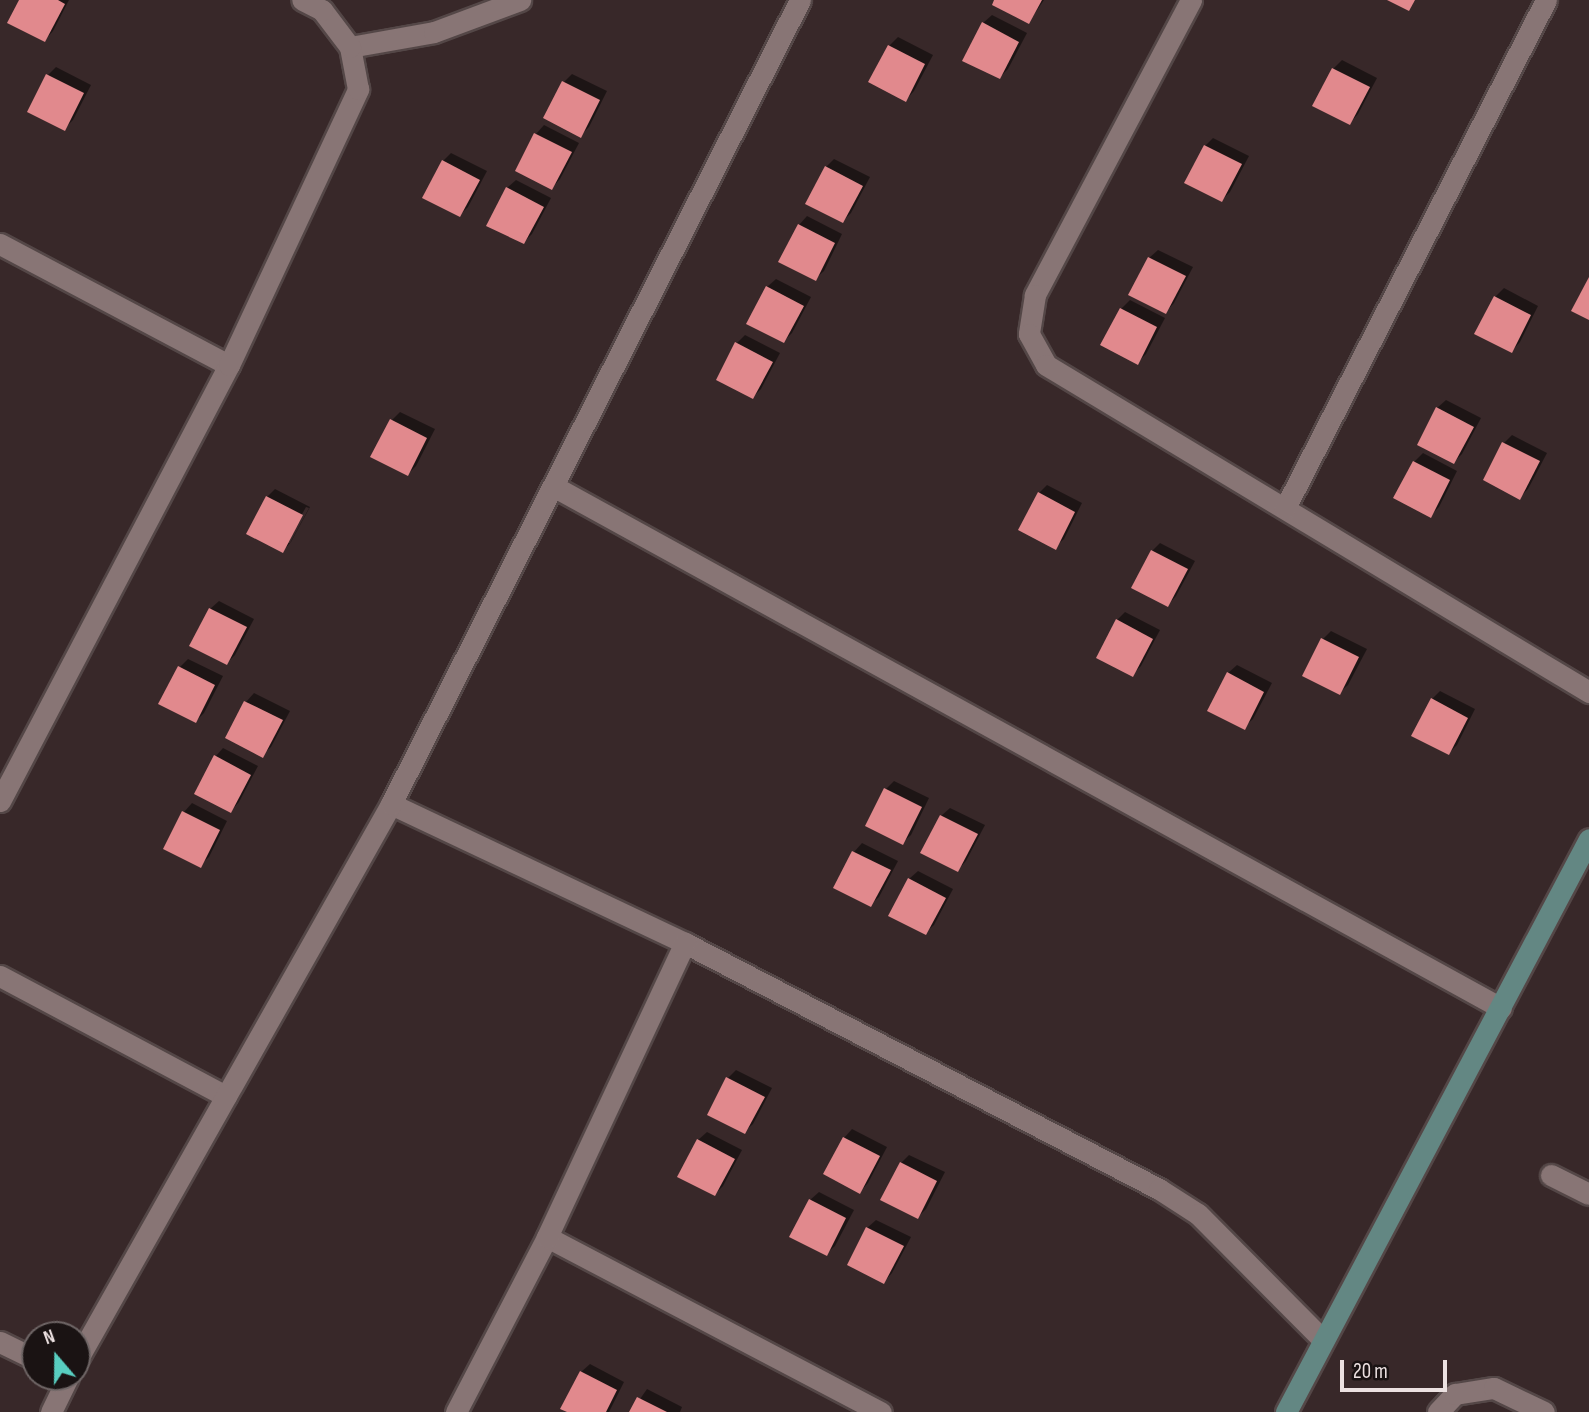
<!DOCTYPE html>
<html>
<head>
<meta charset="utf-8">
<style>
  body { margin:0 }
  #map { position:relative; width:1589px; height:1412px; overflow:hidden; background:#382829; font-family:"Sofia Sans Condensed",sans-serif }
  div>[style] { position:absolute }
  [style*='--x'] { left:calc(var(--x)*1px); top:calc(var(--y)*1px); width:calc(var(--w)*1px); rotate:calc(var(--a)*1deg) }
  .shadow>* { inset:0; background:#0007 }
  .building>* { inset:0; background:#e1898d }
  .roads { filter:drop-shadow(2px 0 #544747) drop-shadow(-2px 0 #544747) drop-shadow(0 2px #544747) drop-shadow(0 -2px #544747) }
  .street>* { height:21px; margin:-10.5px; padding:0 10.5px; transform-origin:10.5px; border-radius:10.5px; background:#887575 }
  .secondary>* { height:21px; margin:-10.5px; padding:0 10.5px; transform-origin:10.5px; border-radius:10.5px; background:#638783 }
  span { translate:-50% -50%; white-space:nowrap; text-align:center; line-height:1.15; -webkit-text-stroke:7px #1a1313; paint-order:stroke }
  .north { position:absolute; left:21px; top:1321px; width:70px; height:70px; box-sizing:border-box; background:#1a1313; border:2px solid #6e6565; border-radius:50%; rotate:340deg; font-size:19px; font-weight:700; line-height:28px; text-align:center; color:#ece1e1 }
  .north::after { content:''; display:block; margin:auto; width:24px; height:32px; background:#58cec0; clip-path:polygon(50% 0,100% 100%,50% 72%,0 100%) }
  .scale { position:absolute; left:1340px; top:1360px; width:107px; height:32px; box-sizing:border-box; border:4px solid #ece1e1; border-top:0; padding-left:9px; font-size:21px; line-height:24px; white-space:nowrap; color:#ece1e1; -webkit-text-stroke:5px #1a1313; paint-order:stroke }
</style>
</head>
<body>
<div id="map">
  <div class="shadow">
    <div style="clip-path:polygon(21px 0,69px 0,53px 31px,45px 40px)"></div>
    <div style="clip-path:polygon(996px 0,1044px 0,1029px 22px)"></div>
    <div style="clip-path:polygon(992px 15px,1027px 33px,1008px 69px,1000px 77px,983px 23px)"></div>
    <div style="clip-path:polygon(898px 37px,933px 55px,914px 91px,906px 100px,889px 46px)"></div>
    <div style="clip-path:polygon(1342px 60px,1377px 78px,1358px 114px,1350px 123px,1333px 69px)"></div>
    <div style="clip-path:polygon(56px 67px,91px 85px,73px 120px,64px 129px,48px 75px)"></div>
    <div style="clip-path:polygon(572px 74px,607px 91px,589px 127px,580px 136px,564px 82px)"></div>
    <div style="clip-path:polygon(544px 125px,579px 143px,560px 179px,552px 188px,517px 170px,536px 134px)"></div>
    <div style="clip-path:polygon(1213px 138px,1249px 156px,1230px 192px,1222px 200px,1205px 146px)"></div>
    <div style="clip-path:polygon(451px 153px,487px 171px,468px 207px,460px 215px,443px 161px)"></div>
    <div style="clip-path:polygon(834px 159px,870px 177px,851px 213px,843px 221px,826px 167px)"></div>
    <div style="clip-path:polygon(516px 180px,551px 198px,532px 234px,524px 242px,507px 188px)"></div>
    <div style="clip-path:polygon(807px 216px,842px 234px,824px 271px,815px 279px,799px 225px)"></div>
    <div style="clip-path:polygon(1158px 250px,1193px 267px,1174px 303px,1166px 312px,1149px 258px)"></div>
    <div style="clip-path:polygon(776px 279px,811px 297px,792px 333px,784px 341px,767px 287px)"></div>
    <div style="clip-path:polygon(1504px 288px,1538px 306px,1520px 342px,1512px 351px,1495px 297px)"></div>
    <div style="clip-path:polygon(1130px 300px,1165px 318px,1146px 354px,1137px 363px,1121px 309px)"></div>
    <div style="clip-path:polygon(745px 335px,780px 353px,761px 389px,753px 397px,737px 343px)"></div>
    <div style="clip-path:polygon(1446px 400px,1481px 418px,1462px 454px,1454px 462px,1437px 408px)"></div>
    <div style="clip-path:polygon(400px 412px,435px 429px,416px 466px,408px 474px,392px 420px)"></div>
    <div style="clip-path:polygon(1512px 435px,1547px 453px,1528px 489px,1520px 497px,1504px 443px)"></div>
    <div style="clip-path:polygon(1423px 453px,1457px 471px,1439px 507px,1430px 516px,1414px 462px)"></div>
    <div style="clip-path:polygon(1047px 485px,1082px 503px,1064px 539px,1055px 547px,1039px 493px)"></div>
    <div style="clip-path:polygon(evenodd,275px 489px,310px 507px,291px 542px,283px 551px,267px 497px,275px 489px,306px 507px,309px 508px,290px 543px,286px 543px,306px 507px)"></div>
    <div style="clip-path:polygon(1160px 543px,1195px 561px,1176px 596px,1168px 605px,1152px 551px)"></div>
    <div style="clip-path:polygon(219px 601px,254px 619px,235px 655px,227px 663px,210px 609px)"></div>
    <div style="clip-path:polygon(1125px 612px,1160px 630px,1141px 666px,1133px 674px,1117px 620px)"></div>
    <div style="clip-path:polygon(1331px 631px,1367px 649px,1348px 685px,1339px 693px,1323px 639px)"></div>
    <div style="clip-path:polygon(188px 659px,223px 676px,204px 713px,196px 721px,180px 667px)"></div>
    <div style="clip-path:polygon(1237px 665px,1272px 683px,1253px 719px,1244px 727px,1228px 673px)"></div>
    <div style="clip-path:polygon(1440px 691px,1475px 709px,1457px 745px,1449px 753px,1432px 699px)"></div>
    <div style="clip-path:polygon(254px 693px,290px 711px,271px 747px,262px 755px,228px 737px,246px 702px)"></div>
    <div style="clip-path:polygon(223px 748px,258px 766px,239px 802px,231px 811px,215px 757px)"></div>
    <div style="clip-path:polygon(894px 781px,929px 798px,911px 835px,902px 843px,886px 789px)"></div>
    <div style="clip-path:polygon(192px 803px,227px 821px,209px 857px,200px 865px,166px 848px,184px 812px)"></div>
    <div style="clip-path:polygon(950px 808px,985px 825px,966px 861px,958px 870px,941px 816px)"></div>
    <div style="clip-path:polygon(862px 843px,898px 861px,879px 897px,870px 905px,836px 887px,854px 852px)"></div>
    <div style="clip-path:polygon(918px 871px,953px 889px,934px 925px,925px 933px,909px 879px)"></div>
    <div style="clip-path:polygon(736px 1070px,772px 1088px,753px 1124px,744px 1132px,728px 1078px)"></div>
    <div style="clip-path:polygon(852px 1129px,887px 1147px,868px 1183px,860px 1192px,844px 1138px)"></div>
    <div style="clip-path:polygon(707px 1132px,742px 1150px,723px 1186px,715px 1194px,698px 1140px)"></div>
    <div style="clip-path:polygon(909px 1155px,945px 1172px,926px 1209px,918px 1217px,901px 1163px)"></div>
    <div style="clip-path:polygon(819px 1192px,854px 1210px,835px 1246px,826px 1254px,810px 1200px)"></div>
    <div style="clip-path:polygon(876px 1220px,911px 1237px,892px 1273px,884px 1282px,867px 1228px)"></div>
    <div style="clip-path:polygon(590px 1364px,624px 1382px,609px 1412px,571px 1412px,581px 1372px)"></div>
    <div style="clip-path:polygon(647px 1389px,682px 1407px,680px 1412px,631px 1412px)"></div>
  </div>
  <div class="building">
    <div style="clip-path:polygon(19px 0,58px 0,65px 4px,45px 42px,7px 23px)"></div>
    <div style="clip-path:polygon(994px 0,1042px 0,1029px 24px,992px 5px)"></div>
    <div style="clip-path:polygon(1387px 0,1415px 0,1409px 11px)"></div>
    <div style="clip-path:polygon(982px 22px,1019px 42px,1000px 79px,962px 61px)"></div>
    <div style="clip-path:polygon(888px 45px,925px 64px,906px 102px,868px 82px)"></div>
    <div style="clip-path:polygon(1332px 68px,1370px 87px,1350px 125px,1312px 106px)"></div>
    <div style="clip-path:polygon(46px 74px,84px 93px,65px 131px,27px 112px)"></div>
    <div style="clip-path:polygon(562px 81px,600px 100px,581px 138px,543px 118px)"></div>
    <div style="clip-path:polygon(534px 133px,572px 152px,552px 190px,515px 171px)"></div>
    <div style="clip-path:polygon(1204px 145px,1242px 164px,1222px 202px,1184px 183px)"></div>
    <div style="clip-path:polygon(442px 160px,480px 180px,460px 217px,422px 198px)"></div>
    <div style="clip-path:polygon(825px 166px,863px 186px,843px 223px,805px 204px)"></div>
    <div style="clip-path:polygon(506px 187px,544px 207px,524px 244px,486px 226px)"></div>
    <div style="clip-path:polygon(798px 224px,835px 243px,816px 281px,778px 262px)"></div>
    <div style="clip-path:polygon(1148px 257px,1186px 276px,1166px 314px,1128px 295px)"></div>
    <div style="clip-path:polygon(1589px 277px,1589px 320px,1571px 311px)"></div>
    <div style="clip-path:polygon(766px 286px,804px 306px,784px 343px,746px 324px)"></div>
    <div style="clip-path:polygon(1494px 296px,1531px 315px,1512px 353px,1474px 334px)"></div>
    <div style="clip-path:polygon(1120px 308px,1157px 327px,1138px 365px,1100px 345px)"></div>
    <div style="clip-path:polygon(735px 342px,773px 362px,753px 399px,716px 380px)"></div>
    <div style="clip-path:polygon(1436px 407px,1474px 427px,1454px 464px,1417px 445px)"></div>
    <div style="clip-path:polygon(390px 419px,427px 438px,408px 476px,370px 457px)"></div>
    <div style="clip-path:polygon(1502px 442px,1540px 461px,1520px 500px,1483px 480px)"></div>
    <div style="clip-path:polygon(1413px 461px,1450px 480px,1431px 518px,1393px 498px)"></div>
    <div style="clip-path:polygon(1038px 492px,1075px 512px,1056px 550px,1018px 530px)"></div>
    <div style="clip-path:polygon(266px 496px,303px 515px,283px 553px,246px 534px)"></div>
    <div style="clip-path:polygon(1151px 550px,1188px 569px,1168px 607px,1131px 588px)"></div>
    <div style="clip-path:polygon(209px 608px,247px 627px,227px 665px,189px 646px)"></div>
    <div style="clip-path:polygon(1116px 619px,1153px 639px,1133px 677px,1096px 658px)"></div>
    <div style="clip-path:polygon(1321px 638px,1359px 657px,1340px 695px,1302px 676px)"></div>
    <div style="clip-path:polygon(178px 666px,215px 685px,196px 723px,158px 704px)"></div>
    <div style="clip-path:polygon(1227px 672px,1264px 692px,1245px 730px,1207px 711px)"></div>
    <div style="clip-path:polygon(1431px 698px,1468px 718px,1449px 755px,1411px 736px)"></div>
    <div style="clip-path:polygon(244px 701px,283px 720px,263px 758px,225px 738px)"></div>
    <div style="clip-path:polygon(214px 755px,251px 775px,231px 813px,194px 794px)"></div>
    <div style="clip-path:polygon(884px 788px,922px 807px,903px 845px,865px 826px)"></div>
    <div style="clip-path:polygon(182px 811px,220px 830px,201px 868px,163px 849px)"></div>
    <div style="clip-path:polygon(940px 815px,978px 834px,958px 872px,920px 853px)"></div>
    <div style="clip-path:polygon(852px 851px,891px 870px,871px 907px,833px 888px)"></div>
    <div style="clip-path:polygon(908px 878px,946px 898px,926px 935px,888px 916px)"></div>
    <div style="clip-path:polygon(726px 1077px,765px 1097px,745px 1134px,707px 1115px)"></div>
    <div style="clip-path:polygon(843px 1137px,880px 1156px,860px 1194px,823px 1174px)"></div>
    <div style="clip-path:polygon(697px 1139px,735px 1159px,715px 1196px,677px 1177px)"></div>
    <div style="clip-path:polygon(900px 1162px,937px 1181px,918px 1219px,880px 1200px)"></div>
    <div style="clip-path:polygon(809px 1199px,846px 1218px,827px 1256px,789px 1237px)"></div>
    <div style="clip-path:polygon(866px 1227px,904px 1246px,884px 1284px,847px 1265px)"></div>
    <div style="clip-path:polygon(580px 1371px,617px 1390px,606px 1412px,567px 1412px,560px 1409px)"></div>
    <div style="clip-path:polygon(637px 1397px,667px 1412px,629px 1412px)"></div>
  </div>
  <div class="roads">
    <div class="street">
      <div style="--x:1191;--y:0;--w:334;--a:117.9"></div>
      <div style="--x:1035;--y:295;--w:39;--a:99"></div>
      <div style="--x:1029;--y:334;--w:35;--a:61"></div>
      <div style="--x:1046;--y:365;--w:634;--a:31.06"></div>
      <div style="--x:350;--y:47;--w:85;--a:-10.1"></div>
      <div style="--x:434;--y:32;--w:92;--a:-20.4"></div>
      <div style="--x:0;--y:244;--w:259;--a:27.9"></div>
      <div style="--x:553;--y:486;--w:1082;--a:28.84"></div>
      <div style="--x:1285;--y:508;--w:571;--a:-62.81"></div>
      <div style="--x:0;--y:801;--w:492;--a:-62.3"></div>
      <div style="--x:229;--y:365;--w:305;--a:-64.9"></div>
      <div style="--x:358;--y:89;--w:43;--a:-100.8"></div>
      <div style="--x:350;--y:47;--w:46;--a:-127.1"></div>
      <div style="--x:322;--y:10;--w:22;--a:-153"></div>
      <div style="--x:391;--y:804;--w:325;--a:25.3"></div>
      <div style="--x:685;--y:943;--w:534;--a:27.43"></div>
      <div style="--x:1159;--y:1189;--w:46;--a:32.7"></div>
      <div style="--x:1198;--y:1214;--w:177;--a:45.2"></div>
      <div style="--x:0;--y:976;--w:256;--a:28"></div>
      <div style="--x:1551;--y:1175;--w:42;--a:26.6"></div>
      <div style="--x:547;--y:1237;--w:377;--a:27.7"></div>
      <div style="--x:0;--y:1342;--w:39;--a:26"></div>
      <div style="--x:77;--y:1360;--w:639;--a:-60.54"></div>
      <div style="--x:391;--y:804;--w:902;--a:-63.04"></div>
      <div style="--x:51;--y:1412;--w:39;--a:-64"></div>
      <div style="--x:456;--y:1412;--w:197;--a:-62.5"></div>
      <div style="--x:547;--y:1237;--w:325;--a:-64.9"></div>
      <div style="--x:1438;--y:1412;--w:25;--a:-47"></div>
      <div style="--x:1455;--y:1394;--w:39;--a:-9"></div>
      <div style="--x:1494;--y:1388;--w:55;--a:25.6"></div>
    </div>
    <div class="secondary">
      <div style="--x:1286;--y:1412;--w:648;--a:-62.13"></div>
    </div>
  </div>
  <div class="north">N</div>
  <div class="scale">20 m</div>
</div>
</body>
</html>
